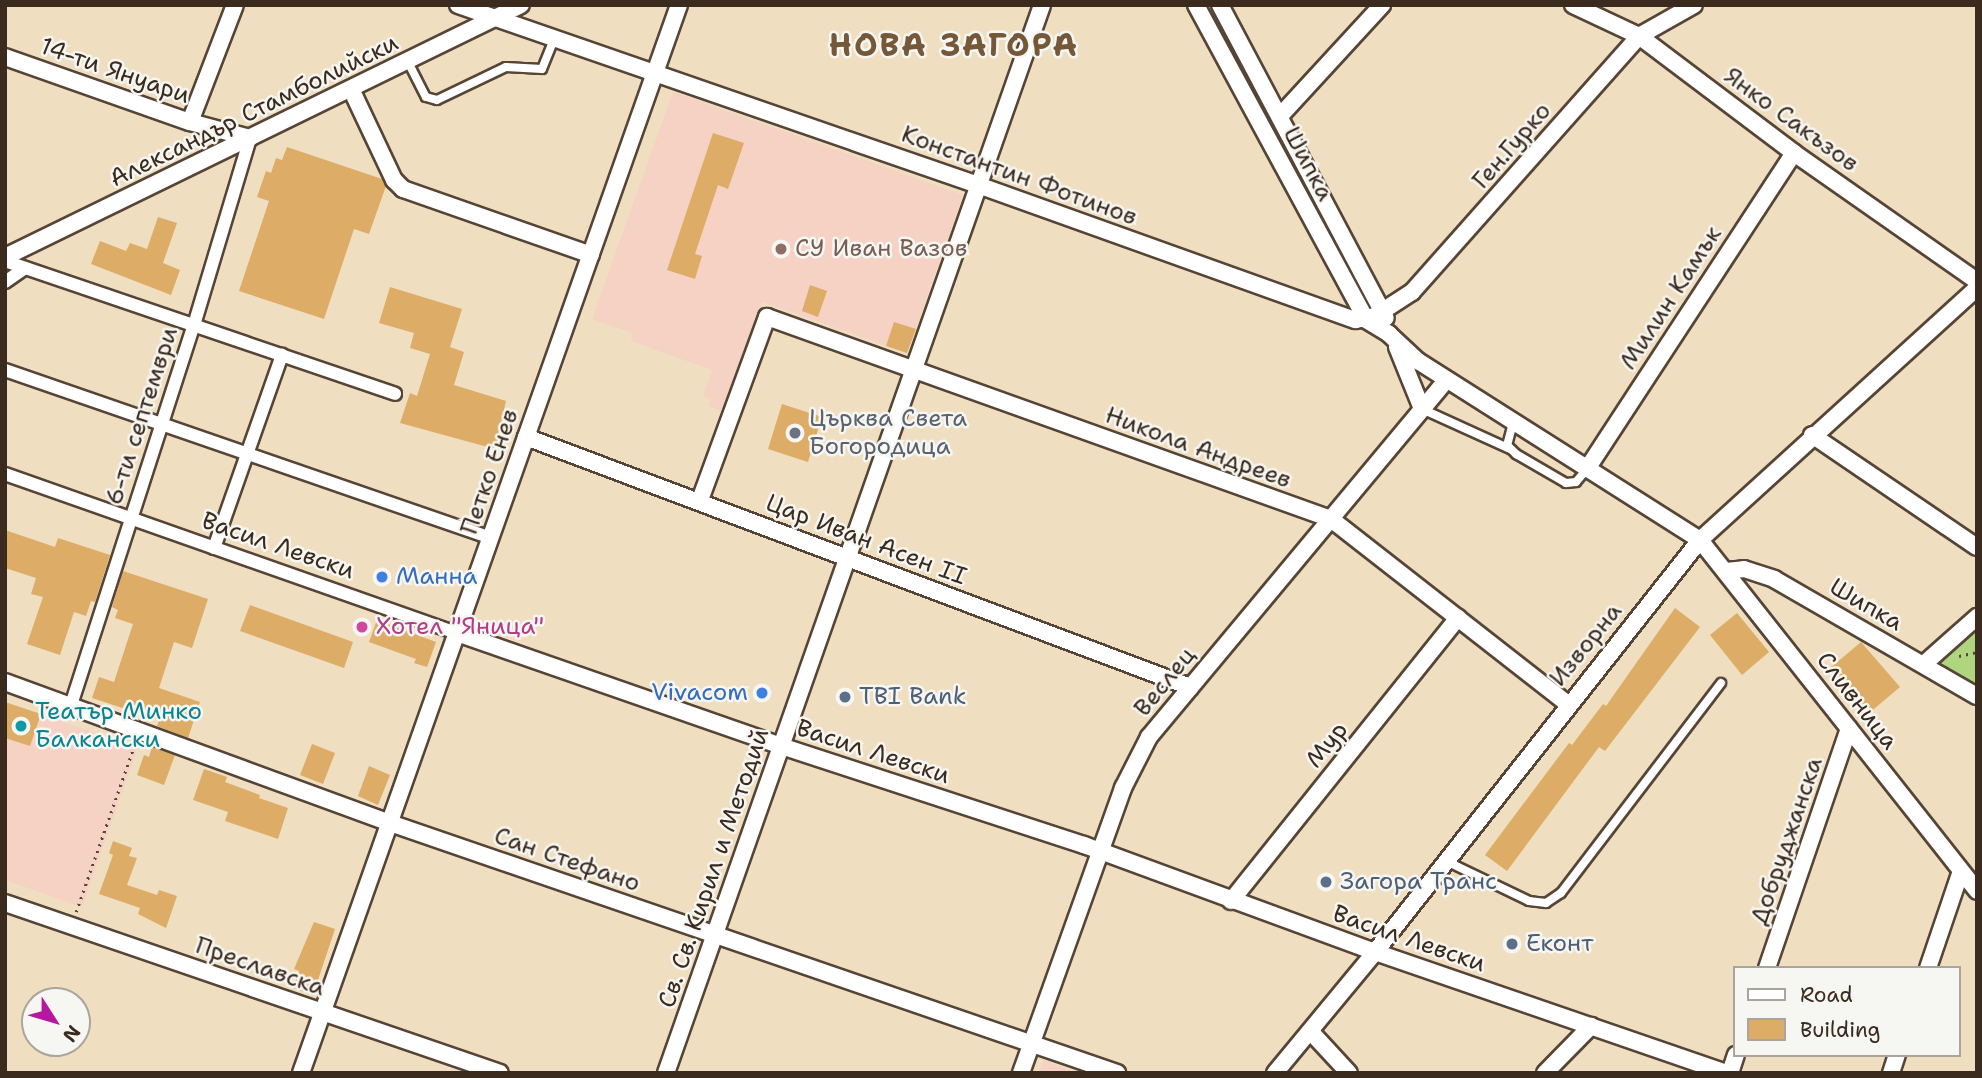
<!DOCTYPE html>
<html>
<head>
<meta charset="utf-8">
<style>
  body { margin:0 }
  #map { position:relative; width:1982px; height:1078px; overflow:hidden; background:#f0dec0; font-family:"Shantell Sans",sans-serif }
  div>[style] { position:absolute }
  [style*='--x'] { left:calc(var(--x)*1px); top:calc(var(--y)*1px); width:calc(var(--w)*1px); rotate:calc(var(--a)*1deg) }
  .built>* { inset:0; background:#f5d2c3 }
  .green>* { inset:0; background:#afd57f }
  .building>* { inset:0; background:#ddac66 }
  .path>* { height:2.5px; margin-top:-1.25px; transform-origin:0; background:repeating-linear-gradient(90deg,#564536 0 2px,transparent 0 7px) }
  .roads { filter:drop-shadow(2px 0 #564536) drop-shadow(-2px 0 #564536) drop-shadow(0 2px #564536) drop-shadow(0 -2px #564536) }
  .service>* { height:8px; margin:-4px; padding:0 4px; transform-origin:4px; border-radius:4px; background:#fff }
  .pedestrian>* { height:12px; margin:-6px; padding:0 6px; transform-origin:6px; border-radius:6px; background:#fff }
  .minor>* { height:16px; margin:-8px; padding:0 8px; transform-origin:8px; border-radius:8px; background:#fff }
  .dots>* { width:19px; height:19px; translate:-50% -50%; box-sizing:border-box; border:4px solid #f6f6f2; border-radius:50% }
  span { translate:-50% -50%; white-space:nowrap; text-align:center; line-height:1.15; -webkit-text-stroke:5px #f6f6f2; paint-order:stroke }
  .street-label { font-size:24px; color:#3b2a1e }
  .education-label { font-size:24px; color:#785e54 }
  .left { translate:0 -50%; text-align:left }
  .worship-label { font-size:24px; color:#5b616d }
  .shop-label { font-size:24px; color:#366cbe }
  .right { translate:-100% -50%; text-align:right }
  .hotel-label { font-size:24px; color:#b23c85 }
  .service-label { font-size:24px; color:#4e5e75 }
  .culture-label { font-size:24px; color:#0d838f }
  .district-label { font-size:32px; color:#745837; font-weight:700; letter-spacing:2px }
  .frame { position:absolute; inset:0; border:7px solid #3b2a1e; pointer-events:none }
  .legend { position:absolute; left:1733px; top:966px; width:228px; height:91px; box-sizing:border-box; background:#f6f6f2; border:2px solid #aba49d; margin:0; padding:9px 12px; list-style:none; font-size:21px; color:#3b2a1e }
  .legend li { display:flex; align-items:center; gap:14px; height:35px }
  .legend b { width:35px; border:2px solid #aba49d }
  .north { position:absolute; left:21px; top:987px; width:70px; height:70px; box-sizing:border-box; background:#f6f6f2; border:2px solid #aba49d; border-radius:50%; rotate:127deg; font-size:19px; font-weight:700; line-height:28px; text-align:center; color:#3b2a1e }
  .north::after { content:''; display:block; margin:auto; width:24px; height:32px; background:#b5179e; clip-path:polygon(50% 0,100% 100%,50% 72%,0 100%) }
</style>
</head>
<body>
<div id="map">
  <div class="built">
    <div style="clip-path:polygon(673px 92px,963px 195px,907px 353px,763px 302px,723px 412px,708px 406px,710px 398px,703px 396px,712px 370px,631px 341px,633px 333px,592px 319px)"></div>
    <div style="clip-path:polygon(41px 714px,138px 747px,82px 907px,5px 880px,5px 747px,8px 739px,30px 746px)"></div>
    <div style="clip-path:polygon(1043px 1060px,1079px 1073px,1039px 1073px)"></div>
  </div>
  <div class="green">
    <div style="clip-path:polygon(1977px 618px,1977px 696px,1924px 664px)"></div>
  </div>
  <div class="building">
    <div style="clip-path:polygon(713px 133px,744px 143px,728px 189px,718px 185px,695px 254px,702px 256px,695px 279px,667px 270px)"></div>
    <div style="clip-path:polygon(287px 147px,382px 179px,386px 186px,369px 234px,354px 229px,324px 319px,239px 291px,269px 201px,257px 197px,266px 171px,271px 173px,276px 158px,282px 160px)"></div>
    <div style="clip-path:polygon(158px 217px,177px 223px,163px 263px,180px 270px,171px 295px,91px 264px,100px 241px,126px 251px,130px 243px,147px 249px)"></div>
    <div style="clip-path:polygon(810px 285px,827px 291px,818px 317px,802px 311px)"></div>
    <div style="clip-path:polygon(390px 287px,462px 309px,450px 347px,464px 352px,454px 385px,506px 401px,495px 449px,400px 423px,410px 393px,417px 396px,430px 354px,410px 348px,414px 333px,379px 323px)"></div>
    <div style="clip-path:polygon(894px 322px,916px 329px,907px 353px,886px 346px)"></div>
    <div style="clip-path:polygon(782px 404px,822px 417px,808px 462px,768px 449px)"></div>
    <div style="clip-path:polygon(5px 530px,55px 547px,58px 538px,110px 555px,95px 602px,91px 601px,86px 616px,74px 612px,60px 655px,27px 644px,43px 597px,31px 594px,36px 578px,5px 568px)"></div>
    <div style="clip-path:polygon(123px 571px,208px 599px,192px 648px,174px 642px,159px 688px,200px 702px,188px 738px,157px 726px,159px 720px,92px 698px,99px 677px,114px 682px,133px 624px,115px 618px,118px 610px,112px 607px)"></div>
    <div style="clip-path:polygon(250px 605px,353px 642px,344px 668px,240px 631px)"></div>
    <div style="clip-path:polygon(1675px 608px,1700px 627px,1605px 751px,1599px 747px,1507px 871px,1485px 855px,1569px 743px,1572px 745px,1603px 704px,1606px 706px)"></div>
    <div style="clip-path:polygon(1737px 613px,1769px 652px,1742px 675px,1710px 635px)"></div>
    <div style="clip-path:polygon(377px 620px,436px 642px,427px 667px,414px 663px,416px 659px,369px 642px)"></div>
    <div style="clip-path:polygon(1861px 642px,1900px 687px,1868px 714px,1829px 669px)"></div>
    <div style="clip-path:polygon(5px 702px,41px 714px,30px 746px,5px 738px)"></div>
    <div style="clip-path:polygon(312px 744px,335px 753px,323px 784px,300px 775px)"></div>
    <div style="clip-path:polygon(152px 747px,175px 755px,164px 785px,137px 775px,144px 755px,149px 757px)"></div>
    <div style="clip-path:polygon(369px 766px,390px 775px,378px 805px,358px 796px)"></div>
    <div style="clip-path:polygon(204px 769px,227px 777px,225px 782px,260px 795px,259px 798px,288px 808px,278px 839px,225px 821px,228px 812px,193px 800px)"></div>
    <div style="clip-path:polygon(113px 841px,132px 848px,129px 856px,137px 858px,127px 885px,157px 895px,159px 890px,177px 896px,166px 928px,138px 914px,140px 908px,99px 894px,113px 855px,109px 853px)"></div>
    <div style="clip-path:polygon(314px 922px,335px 929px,313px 995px,293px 988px,299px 971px,294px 969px)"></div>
  </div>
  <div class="path">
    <div style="--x:1959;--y:656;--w:18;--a:-13"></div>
    <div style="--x:76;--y:912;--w:176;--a:-70.7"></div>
  </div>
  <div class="roads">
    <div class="service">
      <div style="--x:408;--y:62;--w:39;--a:63"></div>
      <div style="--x:426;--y:97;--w:11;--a:15"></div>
      <div style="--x:437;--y:100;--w:76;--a:-25.6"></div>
      <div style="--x:506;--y:67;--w:36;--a:3"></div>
      <div style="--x:542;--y:69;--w:32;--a:-68"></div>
      <div style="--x:1422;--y:409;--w:97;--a:24.4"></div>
      <div style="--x:1513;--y:423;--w:23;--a:105"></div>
      <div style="--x:1507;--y:445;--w:13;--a:45"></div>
      <div style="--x:1516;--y:454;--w:58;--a:30.1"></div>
      <div style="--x:1566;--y:483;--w:10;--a:-6"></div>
      <div style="--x:1576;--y:482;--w:17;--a:-50"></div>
      <div style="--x:1446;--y:861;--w:92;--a:25.7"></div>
      <div style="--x:1529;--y:901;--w:17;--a:7"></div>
      <div style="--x:1546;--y:903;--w:18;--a:-34"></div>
      <div style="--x:1561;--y:893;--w:264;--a:-52.7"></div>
    </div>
    <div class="pedestrian">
      <div style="--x:5;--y:261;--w:412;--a:18.8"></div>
      <div style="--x:5;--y:282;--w:24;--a:-35"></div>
      <div style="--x:5;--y:370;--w:514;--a:19.07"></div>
      <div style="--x:5;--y:474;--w:479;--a:19.4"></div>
      <div style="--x:214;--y:548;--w:205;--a:-70.6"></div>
      <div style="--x:71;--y:705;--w:399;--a:-72.1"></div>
      <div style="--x:194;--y:325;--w:195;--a:-73.3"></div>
    </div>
    <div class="minor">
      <div style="--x:458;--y:5;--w:550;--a:19.09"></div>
      <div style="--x:978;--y:185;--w:401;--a:19.7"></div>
      <div style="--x:1356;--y:320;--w:19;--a:-12"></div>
      <div style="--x:1375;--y:316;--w:44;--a:-33"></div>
      <div style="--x:1412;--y:292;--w:342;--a:-48.4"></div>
      <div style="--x:1639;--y:36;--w:63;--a:-29.4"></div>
      <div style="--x:1196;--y:5;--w:358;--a:61.6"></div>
      <div style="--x:1366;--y:320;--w:27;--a:31"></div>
      <div style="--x:1389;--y:334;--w:40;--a:43"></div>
      <div style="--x:1418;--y:361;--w:334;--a:32.4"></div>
      <div style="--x:1700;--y:540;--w:447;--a:51.7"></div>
      <div style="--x:1220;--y:5;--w:354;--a:62.1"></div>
      <div style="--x:1573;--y:5;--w:73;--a:25.2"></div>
      <div style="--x:1639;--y:36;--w:194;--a:37"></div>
      <div style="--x:1794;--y:153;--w:223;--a:35"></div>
      <div style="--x:5;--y:57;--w:196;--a:19.4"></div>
      <div style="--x:190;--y:122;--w:62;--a:14.9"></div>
      <div style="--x:351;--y:89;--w:101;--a:64.7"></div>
      <div style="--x:394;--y:180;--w:13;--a:45"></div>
      <div style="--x:403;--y:189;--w:199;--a:19.3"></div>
      <div style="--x:1280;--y:116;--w:151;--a:-47.4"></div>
      <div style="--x:190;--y:122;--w:125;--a:-69"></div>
      <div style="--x:5;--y:257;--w:574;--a:-26.03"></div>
      <div style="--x:1397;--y:347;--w:67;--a:68"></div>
      <div style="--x:1812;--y:435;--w:199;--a:34.2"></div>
      <div style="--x:526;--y:437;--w:710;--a:20.63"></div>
      <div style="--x:1587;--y:469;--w:378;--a:-56.8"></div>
      <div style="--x:700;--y:500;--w:195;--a:-69.9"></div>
      <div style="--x:767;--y:317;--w:599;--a:19.71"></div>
      <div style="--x:1331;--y:519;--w:301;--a:38"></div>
      <div style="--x:1726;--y:571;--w:18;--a:-6"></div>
      <div style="--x:1744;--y:569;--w:32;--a:18"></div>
      <div style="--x:1774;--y:579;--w:234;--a:30"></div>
      <div style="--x:457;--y:633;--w:343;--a:19.2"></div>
      <div style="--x:781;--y:746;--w:319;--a:18.1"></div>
      <div style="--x:1084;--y:845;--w:310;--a:20.2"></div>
      <div style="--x:1375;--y:952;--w:372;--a:19"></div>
      <div style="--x:1924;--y:664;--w:71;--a:-41.6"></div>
      <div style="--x:5;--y:682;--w:410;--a:20.1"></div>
      <div style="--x:390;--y:823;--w:769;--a:18.98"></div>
      <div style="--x:1231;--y:901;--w:363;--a:-51.3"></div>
      <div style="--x:5;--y:903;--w:523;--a:18.95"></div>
      <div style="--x:1767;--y:968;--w:253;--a:-71.1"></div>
      <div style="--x:1928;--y:968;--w:102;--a:-71.2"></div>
      <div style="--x:1311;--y:1032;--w:56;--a:47.2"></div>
      <div style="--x:301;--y:1073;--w:1133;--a:-70.51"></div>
      <div style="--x:666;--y:1073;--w:1132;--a:-70.6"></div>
      <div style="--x:1021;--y:1073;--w:303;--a:-70.3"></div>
      <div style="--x:1123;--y:788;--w:57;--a:-63"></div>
      <div style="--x:1149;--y:737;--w:464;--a:-50.2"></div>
      <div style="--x:1275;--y:1073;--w:157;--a:-50.4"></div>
      <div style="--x:1375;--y:952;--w:525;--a:-51.73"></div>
      <div style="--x:1700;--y:540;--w:374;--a:-42.3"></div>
      <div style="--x:1545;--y:1073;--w:66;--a:-45.6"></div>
      <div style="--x:1730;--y:1073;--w:19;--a:-72"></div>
      <div style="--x:1891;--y:1073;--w:19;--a:-72"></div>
    </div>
  </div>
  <div class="dots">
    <div style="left:781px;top:249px;background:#8d6e63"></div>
    <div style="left:795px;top:433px;background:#6b7280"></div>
    <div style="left:382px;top:577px;background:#3f7fe0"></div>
    <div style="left:362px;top:627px;background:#d1479c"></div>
    <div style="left:762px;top:693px;background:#3f7fe0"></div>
    <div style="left:845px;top:697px;background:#5c6f8a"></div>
    <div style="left:21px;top:726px;background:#0f9aa8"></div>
    <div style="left:1326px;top:882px;background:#5c6f8a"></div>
    <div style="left:1512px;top:944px;background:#5c6f8a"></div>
  </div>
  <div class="street-label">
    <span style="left:115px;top:71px;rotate:19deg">14-ти Януари</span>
    <span style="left:254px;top:111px;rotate:-26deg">Александър Стамболийски</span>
    <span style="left:1791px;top:120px;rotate:36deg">Янко Сакъзов</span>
    <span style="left:1512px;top:146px;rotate:-49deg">Ген.Гурко</span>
    <span style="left:1308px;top:164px;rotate:62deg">Шипка</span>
    <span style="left:1019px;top:176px;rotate:20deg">Константин Фотинов</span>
    <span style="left:1671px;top:298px;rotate:-57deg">Милин Камък</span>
    <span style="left:142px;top:416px;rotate:-72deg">6-ти септември</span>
    <span style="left:1198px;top:448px;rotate:20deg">Никола Андреев</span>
    <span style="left:490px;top:472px;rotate:-71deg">Петко Енев</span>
    <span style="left:866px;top:540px;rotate:21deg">Цар Иван Асен II</span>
    <span style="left:278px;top:546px;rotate:19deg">Васил Левски</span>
    <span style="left:1866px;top:605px;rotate:30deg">Шипка</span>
    <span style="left:1586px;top:645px;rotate:-51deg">Изворна</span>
    <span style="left:1165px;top:682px;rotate:-51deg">Веслец</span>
    <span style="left:1857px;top:701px;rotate:52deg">Сливница</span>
    <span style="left:1327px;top:745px;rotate:-51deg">Мур</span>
    <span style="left:873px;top:752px;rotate:18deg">Васил Левски</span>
    <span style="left:1787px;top:841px;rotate:-71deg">Добруджанска</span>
    <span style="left:567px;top:860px;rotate:19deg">Сан Стефано</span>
    <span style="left:714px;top:868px;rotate:-71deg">Св. Св. Кирил и Методий</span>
    <span style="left:1409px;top:939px;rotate:19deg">Васил Левски</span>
    <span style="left:260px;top:967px;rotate:19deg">Преславска</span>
  </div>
  <div class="education-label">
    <span class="left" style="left:795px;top:249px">СУ Иван Вазов</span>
  </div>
  <div class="worship-label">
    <span class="left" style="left:809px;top:433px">Църква Света<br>Богородица</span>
  </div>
  <div class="shop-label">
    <span class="left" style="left:396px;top:577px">Манна</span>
    <span class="right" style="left:748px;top:693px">Vivacom</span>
  </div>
  <div class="hotel-label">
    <span class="left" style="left:376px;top:627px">Хотел "Яница"</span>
  </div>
  <div class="service-label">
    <span class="left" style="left:859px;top:697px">TBI Bank</span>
    <span class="left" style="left:1340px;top:882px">Загора Транс</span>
    <span class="left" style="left:1526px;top:944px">Еконт</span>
  </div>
  <div class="culture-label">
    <span class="left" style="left:35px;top:726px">Театър Минко<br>Балкански</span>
  </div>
  <div class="district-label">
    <span style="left:954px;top:45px">НОВА ЗАГОРА</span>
  </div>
  <div class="frame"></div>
  <ul class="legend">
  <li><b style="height:9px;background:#fff"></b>Road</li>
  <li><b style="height:19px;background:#ddac66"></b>Building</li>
  </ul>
  <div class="north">N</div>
</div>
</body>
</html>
